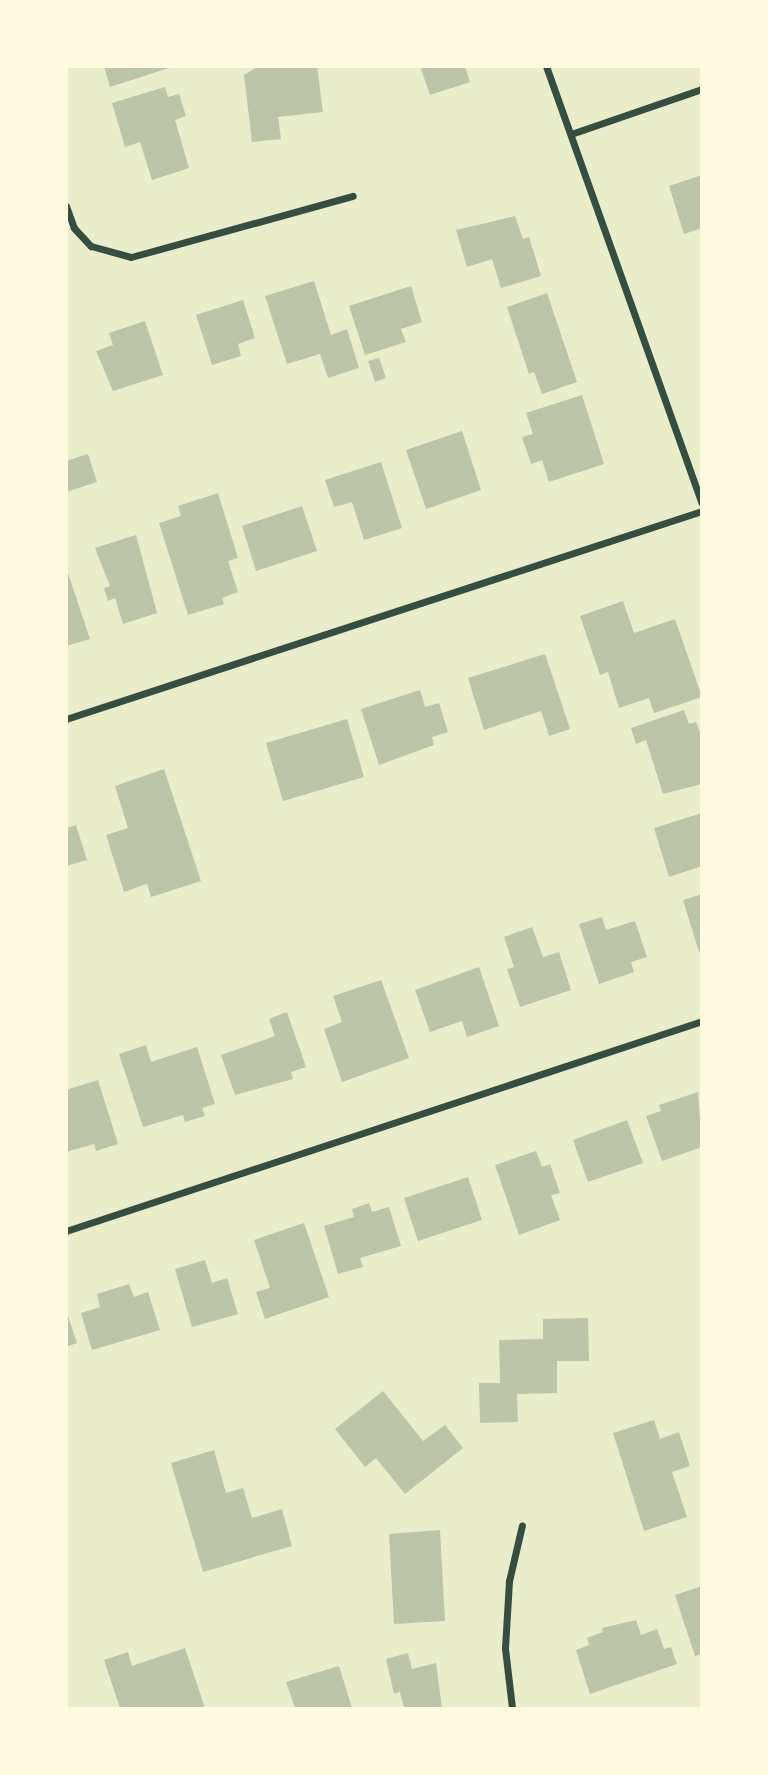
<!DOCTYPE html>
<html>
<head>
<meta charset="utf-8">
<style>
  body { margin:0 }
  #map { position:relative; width:768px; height:1775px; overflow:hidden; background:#e9edc9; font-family:Ubuntu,sans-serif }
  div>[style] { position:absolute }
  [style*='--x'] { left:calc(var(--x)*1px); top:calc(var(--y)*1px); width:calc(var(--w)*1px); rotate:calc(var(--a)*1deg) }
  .building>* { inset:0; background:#bcc5a7 }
  .minor>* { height:7px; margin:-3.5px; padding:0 3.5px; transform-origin:3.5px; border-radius:3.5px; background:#344e41 }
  span { translate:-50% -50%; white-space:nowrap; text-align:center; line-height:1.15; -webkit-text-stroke:5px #fefae0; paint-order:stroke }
  .frame { position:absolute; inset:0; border:68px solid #fefae0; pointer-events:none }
</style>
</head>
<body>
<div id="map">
  <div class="building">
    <div style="clip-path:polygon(104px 66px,172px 66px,172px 67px,110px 87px)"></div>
    <div style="clip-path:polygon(259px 66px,317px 66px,323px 112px,278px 117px,281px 139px,252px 142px,244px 75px)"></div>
    <div style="clip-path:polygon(420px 66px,465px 66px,470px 82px,430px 95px)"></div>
    <div style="clip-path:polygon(165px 87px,168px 97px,179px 94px,186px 116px,175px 120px,189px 168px,152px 180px,140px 142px,125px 147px,112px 103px)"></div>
    <div style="clip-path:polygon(702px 175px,702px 228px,684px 234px,669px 186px)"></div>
    <div style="clip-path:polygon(515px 216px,523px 239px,529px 237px,541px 276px,501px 288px,492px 259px,467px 267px,456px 230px)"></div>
    <div style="clip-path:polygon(314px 281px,331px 335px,347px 329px,359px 368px,328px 378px,320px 354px,287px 364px,265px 296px)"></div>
    <div style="clip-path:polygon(411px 286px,422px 322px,401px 329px,406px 342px,365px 355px,349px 306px)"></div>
    <div style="clip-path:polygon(547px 293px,577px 382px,542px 394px,534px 372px,529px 374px,507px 307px)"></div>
    <div style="clip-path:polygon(243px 300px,255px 338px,238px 344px,241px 356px,212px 365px,196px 315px)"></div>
    <div style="clip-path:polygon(145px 321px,163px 375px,113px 391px,96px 351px,113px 345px,109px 333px)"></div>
    <div style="clip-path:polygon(379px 358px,386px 378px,375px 382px,368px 361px)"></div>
    <div style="clip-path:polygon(582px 395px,604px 464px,549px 482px,542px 460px,531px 464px,522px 437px,533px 434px,526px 413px)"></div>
    <div style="clip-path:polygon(462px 431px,481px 490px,426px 509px,406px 450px)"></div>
    <div style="clip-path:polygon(88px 454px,97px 482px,66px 492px,66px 461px)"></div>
    <div style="clip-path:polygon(381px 462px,402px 528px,364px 540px,352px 502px,334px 507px,325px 480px)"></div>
    <div style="clip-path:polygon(218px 493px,238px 558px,228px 561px,238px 592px,222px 598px,224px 604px,188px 615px,159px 523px,181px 516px,178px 506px)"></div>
    <div style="clip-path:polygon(302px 506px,317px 551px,256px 571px,242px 526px)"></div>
    <div style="clip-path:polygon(136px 535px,157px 613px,123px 624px,115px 598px,108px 601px,104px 588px,110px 586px,95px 548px)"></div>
    <div style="clip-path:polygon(66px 567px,90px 639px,66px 646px)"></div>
    <div style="clip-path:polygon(623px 601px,634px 633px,675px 619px,702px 697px,654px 713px,649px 698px,619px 708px,608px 672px,600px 675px,580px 616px)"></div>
    <div style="clip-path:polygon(545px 654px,570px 729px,549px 736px,541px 711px,484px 730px,468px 678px)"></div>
    <div style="clip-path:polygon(420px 690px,425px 707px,439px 703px,448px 732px,432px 737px,434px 745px,379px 765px,361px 709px)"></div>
    <div style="clip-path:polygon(684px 710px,689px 724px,696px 722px,702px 738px,702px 784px,663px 794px,646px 740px,636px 744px,631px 728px)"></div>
    <div style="clip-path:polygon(347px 719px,364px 777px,283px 801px,266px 743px)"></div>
    <div style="clip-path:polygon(164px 769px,201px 881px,151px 897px,147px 884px,124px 892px,106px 835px,128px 828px,115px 786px)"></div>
    <div style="clip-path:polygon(702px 813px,702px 866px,669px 877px,654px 828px)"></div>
    <div style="clip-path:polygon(76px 825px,87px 860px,66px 866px,66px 828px)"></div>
    <div style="clip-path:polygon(702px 894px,702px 951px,699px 952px,683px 900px)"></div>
    <div style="clip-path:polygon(602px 917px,606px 930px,635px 921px,647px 957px,631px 962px,634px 972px,599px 984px,579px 924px)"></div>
    <div style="clip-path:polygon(532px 927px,543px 957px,559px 952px,571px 990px,520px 1007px,507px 969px,514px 967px,504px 937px)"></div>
    <div style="clip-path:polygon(479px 967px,499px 1026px,467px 1037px,462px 1021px,430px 1032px,415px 990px)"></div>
    <div style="clip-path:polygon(381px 980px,409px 1058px,342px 1082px,324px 1029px,342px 1022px,333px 996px)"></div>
    <div style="clip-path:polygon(287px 1012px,306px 1067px,291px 1072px,293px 1079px,235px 1095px,221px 1055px,275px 1036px,269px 1019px)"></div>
    <div style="clip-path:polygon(146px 1045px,151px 1062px,197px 1047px,215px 1104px,202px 1108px,205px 1116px,185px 1122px,183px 1115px,143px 1127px,119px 1054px)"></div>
    <div style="clip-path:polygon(98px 1080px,118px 1144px,96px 1151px,94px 1144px,66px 1152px,66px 1090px)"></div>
    <div style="clip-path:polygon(698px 1092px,702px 1147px,662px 1161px,646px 1116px,661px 1111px,659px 1105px)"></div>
    <div style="clip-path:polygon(627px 1120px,643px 1163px,588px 1182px,573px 1140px)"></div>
    <div style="clip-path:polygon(536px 1151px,542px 1167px,550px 1164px,560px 1193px,551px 1195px,560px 1220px,519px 1235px,495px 1165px)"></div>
    <div style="clip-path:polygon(468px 1177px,482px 1220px,418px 1241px,404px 1198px)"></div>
    <div style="clip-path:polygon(369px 1203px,372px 1212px,389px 1207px,401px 1246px,360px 1258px,363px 1267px,338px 1274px,324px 1226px,354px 1217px,352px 1209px)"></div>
    <div style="clip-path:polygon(304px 1223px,329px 1297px,265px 1319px,256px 1292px,270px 1288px,254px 1240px)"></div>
    <div style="clip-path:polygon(205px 1260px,212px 1283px,227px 1278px,238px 1314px,192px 1327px,175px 1269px)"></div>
    <div style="clip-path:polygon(129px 1284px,134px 1297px,148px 1292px,160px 1330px,92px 1350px,81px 1313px,100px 1307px,97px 1294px)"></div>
    <div style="clip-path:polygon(66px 1310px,77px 1343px,66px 1347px)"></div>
    <div style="clip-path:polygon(588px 1318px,589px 1361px,557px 1361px,557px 1393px,517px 1394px,518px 1422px,480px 1423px,479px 1383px,500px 1383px,499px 1340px,543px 1339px,543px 1319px)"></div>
    <div style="clip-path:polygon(383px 1391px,423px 1441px,445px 1425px,463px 1448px,405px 1494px,376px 1458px,365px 1467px,335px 1429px)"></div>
    <div style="clip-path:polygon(654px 1420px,660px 1439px,679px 1432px,690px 1466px,672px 1472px,687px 1517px,644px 1531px,613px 1433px)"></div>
    <div style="clip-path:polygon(214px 1450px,226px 1493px,243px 1488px,252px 1518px,282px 1509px,292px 1546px,203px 1572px,171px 1463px)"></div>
    <div style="clip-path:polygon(440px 1530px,445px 1621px,394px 1624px,389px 1534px)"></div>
    <div style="clip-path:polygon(702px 1586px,702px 1654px,695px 1656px,675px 1595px)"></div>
    <div style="clip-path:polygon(636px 1620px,641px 1635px,657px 1629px,664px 1649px,671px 1647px,677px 1664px,590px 1694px,576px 1650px,589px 1645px,587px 1638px,603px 1632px,602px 1628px)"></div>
    <div style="clip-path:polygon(185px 1648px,205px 1708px,120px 1708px,104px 1660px,128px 1652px,132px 1666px)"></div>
    <div style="clip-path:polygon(408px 1653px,412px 1669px,436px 1663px,442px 1708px,404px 1708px,400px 1692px,394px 1694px,386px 1659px)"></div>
    <div style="clip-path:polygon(339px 1666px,352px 1708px,295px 1708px,286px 1682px)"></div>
  </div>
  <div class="minor">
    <div style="--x:546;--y:66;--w:464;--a:70.4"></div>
    <div style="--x:571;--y:134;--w:139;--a:-19"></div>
    <div style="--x:66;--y:206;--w:23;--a:70"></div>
    <div style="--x:74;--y:228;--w:25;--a:47"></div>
    <div style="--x:91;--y:246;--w:41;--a:15.4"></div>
    <div style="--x:131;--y:257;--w:230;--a:-15.4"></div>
    <div style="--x:66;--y:719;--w:669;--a:-18.11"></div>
    <div style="--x:66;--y:1231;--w:670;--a:-18.27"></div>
    <div style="--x:512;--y:1708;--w:60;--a:-96.7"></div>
    <div style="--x:505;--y:1648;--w:67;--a:-86.6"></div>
    <div style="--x:509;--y:1581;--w:57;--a:-76.9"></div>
  </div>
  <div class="frame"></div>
</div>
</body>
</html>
